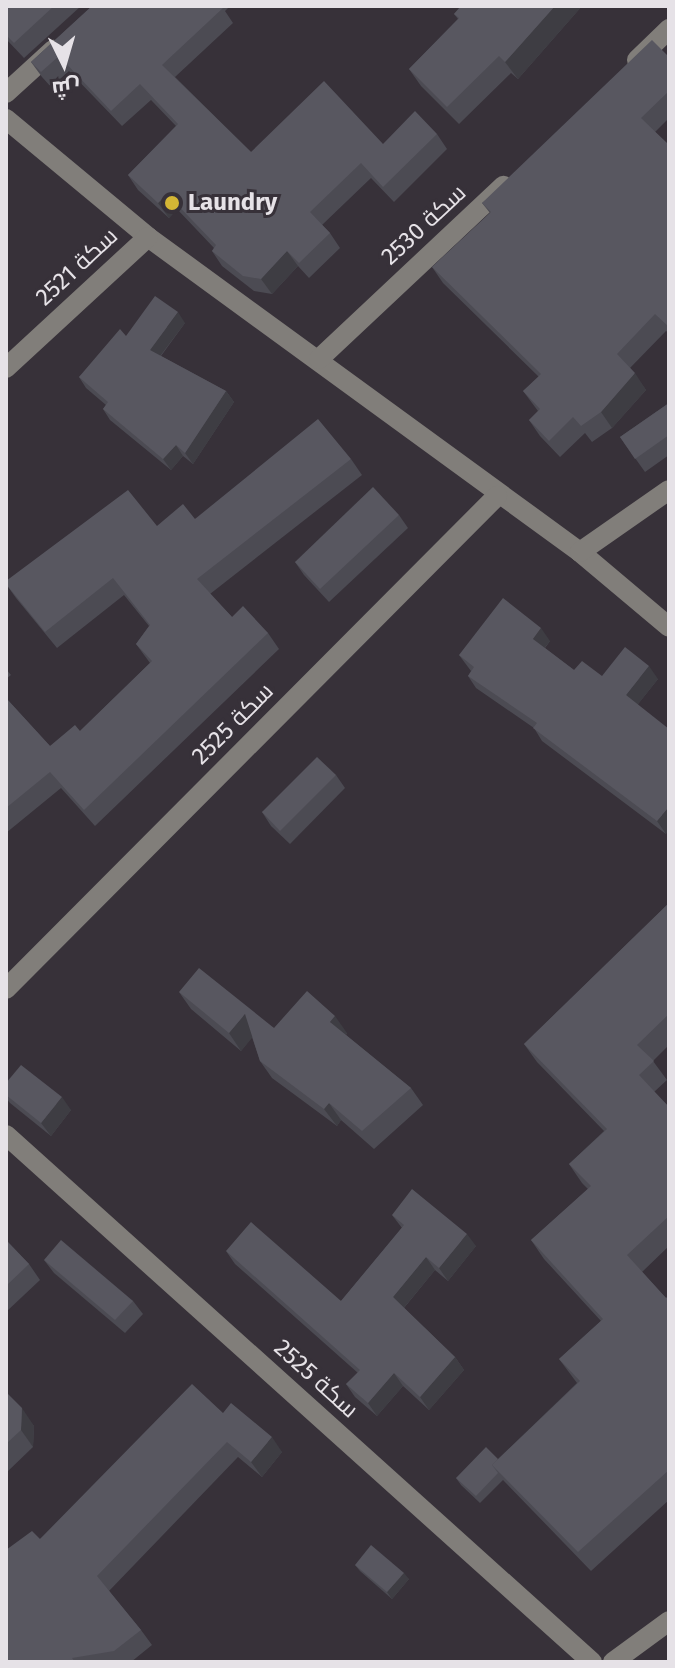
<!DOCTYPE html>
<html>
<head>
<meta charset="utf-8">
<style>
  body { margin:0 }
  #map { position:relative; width:675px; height:1668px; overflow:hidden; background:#373139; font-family:"Fira Sans",Cairo,sans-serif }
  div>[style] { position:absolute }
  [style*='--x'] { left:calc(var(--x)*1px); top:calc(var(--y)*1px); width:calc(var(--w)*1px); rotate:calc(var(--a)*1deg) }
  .minor>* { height:20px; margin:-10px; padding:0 10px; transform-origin:10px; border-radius:10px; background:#817e7a }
  .wall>* { inset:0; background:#4c4b53 }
  .shaded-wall>* { inset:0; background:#3e3d43 }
  .building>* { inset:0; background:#585760 }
  .dots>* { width:22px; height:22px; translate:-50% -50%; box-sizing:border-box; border:4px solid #373139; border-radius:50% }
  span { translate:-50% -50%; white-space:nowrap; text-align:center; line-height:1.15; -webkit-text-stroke:6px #373139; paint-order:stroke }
  .poi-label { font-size:24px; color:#e6e2e7; font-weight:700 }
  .left { translate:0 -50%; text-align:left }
  .street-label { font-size:24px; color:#e6e2e7 }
  .frame { position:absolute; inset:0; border:8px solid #e6e2e7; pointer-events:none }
  .north { position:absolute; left:24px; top:24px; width:80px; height:80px; -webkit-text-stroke:6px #373139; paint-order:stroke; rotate:175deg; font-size:22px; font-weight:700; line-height:32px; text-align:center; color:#e6e2e7 }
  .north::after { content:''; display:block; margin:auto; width:28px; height:36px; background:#e6e2e7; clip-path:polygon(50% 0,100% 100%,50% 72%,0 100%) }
</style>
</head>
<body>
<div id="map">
  <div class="minor">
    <div style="--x:637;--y:60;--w:45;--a:-44.1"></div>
    <div style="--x:6;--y:93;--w:64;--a:-42.5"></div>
    <div style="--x:6;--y:119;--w:185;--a:39.7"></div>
    <div style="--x:148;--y:237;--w:535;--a:36.1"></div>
    <div style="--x:580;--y:552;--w:116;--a:40.1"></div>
    <div style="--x:319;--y:359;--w:253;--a:-43.2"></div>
    <div style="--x:6;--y:368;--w:193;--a:-42.7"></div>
    <div style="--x:580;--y:552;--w:108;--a:-34.9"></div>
    <div style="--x:6;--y:989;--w:696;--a:-45.12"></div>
    <div style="--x:6;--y:1135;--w:788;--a:41.97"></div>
    <div style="--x:613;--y:1662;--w:69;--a:-36.2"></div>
  </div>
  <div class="wall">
    <div style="clip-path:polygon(6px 6px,81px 6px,24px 58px,6px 39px)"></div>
    <div style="clip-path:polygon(92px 6px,230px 6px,225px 11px,233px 23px,175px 77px,251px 152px,383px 144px,437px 134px,447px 149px,394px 202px,371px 178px,322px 225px,330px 233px,340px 248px,309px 278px,298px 266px,272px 294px,254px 291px,222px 266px,212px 251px,214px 248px,177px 209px,169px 218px,138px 190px,128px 175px,176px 126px,151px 100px,122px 126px,69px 71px,51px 87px,42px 77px,31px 62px)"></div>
    <div style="clip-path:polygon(461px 6px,582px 6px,518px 79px,511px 73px,459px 124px,421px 86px,409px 69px,458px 19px,454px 14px)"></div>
    <div style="clip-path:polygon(669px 57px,669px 118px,655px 132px,669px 145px,669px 333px,666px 331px,630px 368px,646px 390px,612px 428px,592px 442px,585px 433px,560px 457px,540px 436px,529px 420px,538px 411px,523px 391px,539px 377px,443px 283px,432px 267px,490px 213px,482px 203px)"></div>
    <div style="clip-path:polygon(185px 323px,161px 356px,226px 391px,234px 402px,193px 464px,183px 456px,171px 470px,110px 420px,103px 409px,106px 405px,86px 388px,79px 377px,126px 336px)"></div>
    <div style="clip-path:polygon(669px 403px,669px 455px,645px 472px,620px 437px)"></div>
    <div style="clip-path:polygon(351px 459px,362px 475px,210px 594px,232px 617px,268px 633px,279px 649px,95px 826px,61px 788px,6px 833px,6px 698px,50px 746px,80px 731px,150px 663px,136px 644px,149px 626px,124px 595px,57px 648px,16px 598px,6px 584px,157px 526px,195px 519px)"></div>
    <div style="clip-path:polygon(399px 515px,408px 528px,329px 602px,304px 575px,295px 562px)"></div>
    <div style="clip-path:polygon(550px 641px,545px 648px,574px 670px,602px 676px,658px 679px,638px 704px,666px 834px,542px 741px,534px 728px,476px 688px,468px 676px,471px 671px,459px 655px)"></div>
    <div style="clip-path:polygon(6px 669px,11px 675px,6px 679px)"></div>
    <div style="clip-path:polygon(336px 775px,345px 788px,290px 844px,271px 826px,262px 812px)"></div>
    <div style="clip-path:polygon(669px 903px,669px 1045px,653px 1061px,667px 1080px,654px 1092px,669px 1107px,669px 1246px,642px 1272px,666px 1298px,669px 1296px,669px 1500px,591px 1571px,503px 1480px,480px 1503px,461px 1485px,456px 1478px,498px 1459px,577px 1383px,559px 1359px,601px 1321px,544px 1259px,531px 1240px,588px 1189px,582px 1183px,569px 1164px,604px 1131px,537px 1062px,524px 1044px)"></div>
    <div style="clip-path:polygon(179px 992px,274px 1028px,347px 1033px,346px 1035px,411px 1088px,423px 1105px,374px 1149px,341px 1120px,337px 1126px,272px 1078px,260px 1061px,252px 1037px,241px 1051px,191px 1009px)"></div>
    <div style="clip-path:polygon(6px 1083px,71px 1110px,51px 1136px,10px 1103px,6px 1098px)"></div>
    <div style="clip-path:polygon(392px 1215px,476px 1246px,448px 1281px,435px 1270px,404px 1308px,455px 1357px,464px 1370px,429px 1410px,403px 1386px,377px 1416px,355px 1397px,346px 1384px,358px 1373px,235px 1264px,226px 1251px,341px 1301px,402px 1228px)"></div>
    <div style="clip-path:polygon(6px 1240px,29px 1264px,40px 1280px,6px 1312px)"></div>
    <div style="clip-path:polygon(44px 1260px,133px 1301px,143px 1314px,125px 1333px,54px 1273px)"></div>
    <div style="clip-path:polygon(6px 1392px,34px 1426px,33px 1447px,6px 1473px)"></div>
    <div style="clip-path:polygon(223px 1413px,282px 1452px,262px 1477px,238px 1457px,109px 1591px,141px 1630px,152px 1645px,131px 1662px,6px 1662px,40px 1539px)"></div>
    <div style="clip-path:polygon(355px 1565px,409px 1579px,392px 1599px,360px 1571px)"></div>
  </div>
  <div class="shaded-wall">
    <div style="clip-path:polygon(555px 6px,582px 6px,518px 79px,505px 62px)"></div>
    <div style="clip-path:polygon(167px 194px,177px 209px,169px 218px,158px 203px)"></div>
    <div style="clip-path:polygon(287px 251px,298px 266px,272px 294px,261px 279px)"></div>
    <div style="clip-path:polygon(178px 312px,185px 323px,157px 360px,150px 350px)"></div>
    <div style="clip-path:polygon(635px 373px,646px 390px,612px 428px,601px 412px)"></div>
    <div style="clip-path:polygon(226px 391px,234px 402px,193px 464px,185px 453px)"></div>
    <div style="clip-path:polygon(176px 445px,183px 456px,171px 470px,163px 459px)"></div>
    <div style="clip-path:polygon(541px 628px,550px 641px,542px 651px,533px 639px)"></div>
    <div style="clip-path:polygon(649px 666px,658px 679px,635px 708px,626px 695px)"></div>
    <div style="clip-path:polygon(669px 807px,669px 831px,666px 834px,657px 821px)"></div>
    <div style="clip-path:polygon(245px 1014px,257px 1032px,241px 1051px,229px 1033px)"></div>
    <div style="clip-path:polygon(335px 1016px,347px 1033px,342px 1040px,330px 1022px)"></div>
    <div style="clip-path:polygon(62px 1097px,71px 1110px,51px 1136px,41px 1123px)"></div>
    <div style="clip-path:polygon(329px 1103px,341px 1120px,337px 1126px,324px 1109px)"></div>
    <div style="clip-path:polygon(467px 1234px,476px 1246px,448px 1281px,439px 1268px)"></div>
    <div style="clip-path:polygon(426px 1257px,435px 1270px,402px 1310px,393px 1297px)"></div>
    <div style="clip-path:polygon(455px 1357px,464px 1370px,429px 1410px,420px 1397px)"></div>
    <div style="clip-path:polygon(394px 1373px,403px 1386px,377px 1416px,368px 1403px)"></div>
    <div style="clip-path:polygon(22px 1408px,34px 1426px,33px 1447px,21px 1430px)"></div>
    <div style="clip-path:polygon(272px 1437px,282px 1452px,262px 1477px,251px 1462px)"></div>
    <div style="clip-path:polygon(404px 1573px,409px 1579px,392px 1599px,387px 1592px)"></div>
  </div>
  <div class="building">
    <div style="clip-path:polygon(6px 6px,54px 6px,14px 43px,6px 35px)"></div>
    <div style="clip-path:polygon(92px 6px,221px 6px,223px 8px,162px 65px,251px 152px,324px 81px,383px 144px,415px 111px,437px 134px,383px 187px,361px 163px,310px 212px,330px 233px,299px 263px,287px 251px,261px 279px,243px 276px,212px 251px,216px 245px,167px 194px,158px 203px,128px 175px,178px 124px,140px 84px,111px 111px,59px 56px,41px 72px,31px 62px)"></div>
    <div style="clip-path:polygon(461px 6px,555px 6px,505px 62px,499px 56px,447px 107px,409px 69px,459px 18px,454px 14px)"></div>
    <div style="clip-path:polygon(652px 40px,669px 57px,669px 91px,641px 118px,669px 145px,669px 327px,655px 314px,617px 354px,635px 373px,601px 412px,581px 426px,573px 417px,549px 441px,529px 420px,540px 409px,523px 391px,541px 374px,432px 267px,491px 212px,482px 203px)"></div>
    <div style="clip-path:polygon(155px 296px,178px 312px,150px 350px,226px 391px,185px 453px,176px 445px,163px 459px,103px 409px,108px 402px,79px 377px,120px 329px,126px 336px)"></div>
    <div style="clip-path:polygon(669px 403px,669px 435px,635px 459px,620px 437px)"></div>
    <div style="clip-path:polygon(318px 419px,351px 459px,197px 579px,232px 617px,243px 606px,268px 633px,84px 810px,50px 772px,6px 808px,6px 698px,50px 746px,75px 725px,80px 731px,152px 661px,136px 644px,150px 625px,113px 578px,45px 632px,6px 584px,6px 581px,128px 490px,157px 526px,183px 504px,195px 519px)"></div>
    <div style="clip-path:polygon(373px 487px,399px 515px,320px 589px,295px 562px)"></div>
    <div style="clip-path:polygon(503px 598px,541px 628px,533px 639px,574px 670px,582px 661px,602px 676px,625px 647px,649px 666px,626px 695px,669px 729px,669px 807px,657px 821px,533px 728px,537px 723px,468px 676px,474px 667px,459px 655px)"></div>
    <div style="clip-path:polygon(317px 757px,336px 775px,280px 831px,262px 812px)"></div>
    <div style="clip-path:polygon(669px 903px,669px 1014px,637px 1045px,654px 1061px,639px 1075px,669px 1107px,669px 1216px,627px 1255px,666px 1298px,669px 1296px,669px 1470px,578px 1552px,492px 1465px,580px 1381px,559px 1359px,603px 1319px,531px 1240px,591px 1186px,569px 1164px,607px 1129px,524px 1044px)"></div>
    <div style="clip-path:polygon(199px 968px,274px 1028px,307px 991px,335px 1016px,330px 1022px,411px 1088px,362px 1131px,329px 1103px,324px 1109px,260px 1061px,245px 1014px,229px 1033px,179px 992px)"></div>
    <div style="clip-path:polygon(21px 1065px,62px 1097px,41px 1123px,6px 1095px,6px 1083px)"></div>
    <div style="clip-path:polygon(412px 1189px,467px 1234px,439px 1268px,426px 1257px,393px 1297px,455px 1357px,420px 1397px,394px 1373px,368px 1403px,346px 1384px,360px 1370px,226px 1251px,251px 1222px,341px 1301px,404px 1225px,392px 1215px)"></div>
    <div style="clip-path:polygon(6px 1240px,29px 1264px,6px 1286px)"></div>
    <div style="clip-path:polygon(61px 1240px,133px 1301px,115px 1320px,44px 1260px)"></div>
    <div style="clip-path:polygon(192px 1384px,223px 1413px,231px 1403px,272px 1437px,251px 1462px,227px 1442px,97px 1576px,141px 1630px,114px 1651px,72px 1658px,75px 1662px,6px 1662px,6px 1550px,32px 1531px,40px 1539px)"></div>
    <div style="clip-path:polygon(6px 1392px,22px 1408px,21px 1430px,6px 1444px)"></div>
    <div style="clip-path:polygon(486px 1447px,498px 1459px,492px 1465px,498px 1473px,476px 1496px,456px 1478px)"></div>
    <div style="clip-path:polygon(371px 1545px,404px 1573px,387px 1592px,355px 1565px)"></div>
  </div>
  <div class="dots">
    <div style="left:172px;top:203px;background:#d4b635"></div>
  </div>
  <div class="poi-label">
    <span class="left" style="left:188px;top:203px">Laundry</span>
  </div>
  <div class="street-label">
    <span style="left:424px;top:225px;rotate:-43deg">سكة 2530</span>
    <span style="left:77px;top:267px;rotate:-43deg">سكة 2521</span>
    <span style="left:233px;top:724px;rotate:-45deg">سكة 2525</span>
    <span style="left:316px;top:1379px;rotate:42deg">سكة 2525</span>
  </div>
  <div class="frame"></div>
  <div class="north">ش</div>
</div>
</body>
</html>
